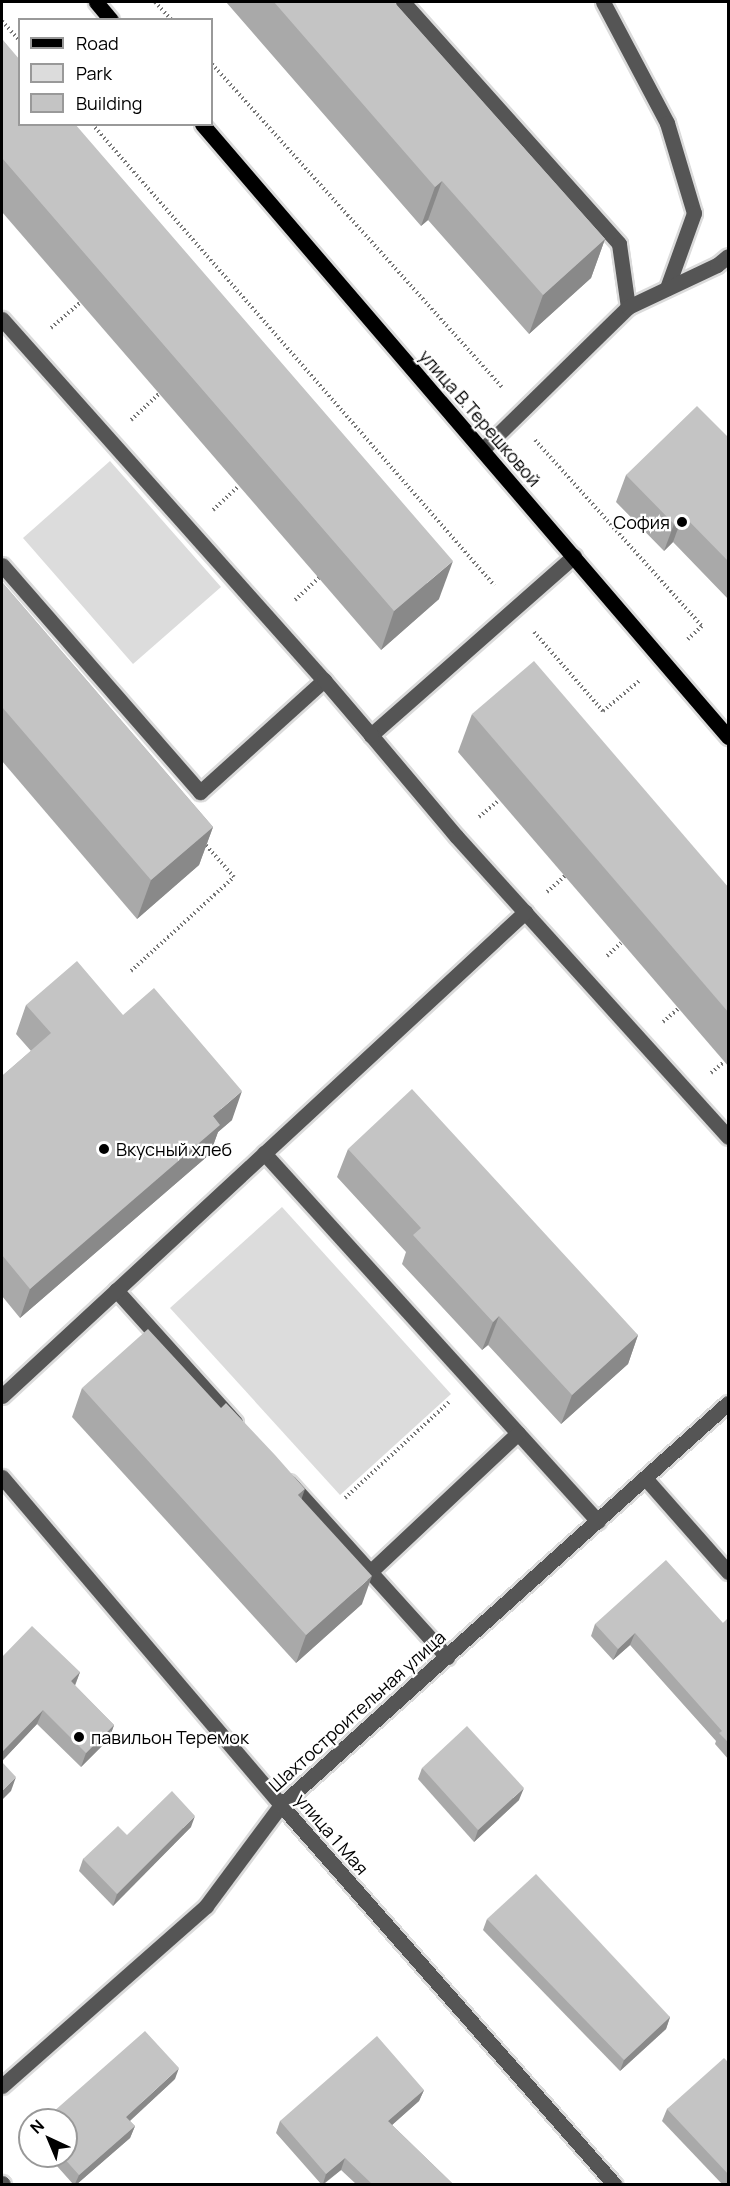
<!DOCTYPE html>
<html>
<head>
<meta charset="utf-8">
<style>
  body { margin:0 }
  #map { position:relative; width:730px; height:2186px; overflow:hidden; background:#fff; font-family:Manrope,sans-serif }
  div>[style] { position:absolute }
  [style*='--x'] { left:calc(var(--x)*1px); top:calc(var(--y)*1px); width:calc(var(--w)*1px); rotate:calc(var(--a)*1deg) }
  .green>* { inset:0; background:#dcdcdc }
  .path>* { height:4px; margin-top:-2px; transform-origin:0; background:repeating-linear-gradient(90deg,#777 0 1.5px,transparent 0 4.5px) }
  .roads { filter:drop-shadow(2px 0 #dbdbdb) drop-shadow(-2px 0 #dbdbdb) drop-shadow(0 2px #dbdbdb) drop-shadow(0 -2px #dbdbdb) }
  .minor>* { height:15px; margin:-7.5px; padding:0 7.5px; transform-origin:7.5px; border-radius:7.5px; background:#555 }
  .major>* { height:15px; margin:-7.5px; padding:0 7.5px; transform-origin:7.5px; border-radius:7.5px; background:#000 }
  .wall>* { inset:0; background:#a9a9a9 }
  .shaded-wall>* { inset:0; background:#898989 }
  .building>* { inset:0; background:#c4c4c4 }
  .dots>* { width:16px; height:16px; translate:-50% -50%; box-sizing:border-box; border:3px solid #fff; border-radius:50% }
  span { translate:-50% -50%; white-space:nowrap; text-align:center; line-height:1.15; -webkit-text-stroke:4.5px #fff; paint-order:stroke }
  .street-label { font-size:18px; color:#000 }
  .poi-label { font-size:18px; color:#000 }
  .right { translate:-100% -50%; text-align:right }
  .left { translate:0 -50%; text-align:left }
  .frame { position:absolute; inset:0; border:3px solid #000; pointer-events:none }
  .legend { position:absolute; left:18px; top:18px; width:195px; height:108px; box-sizing:border-box; background:#fff; border:2px solid #999; margin:0; padding:8px 10px; list-style:none; font-size:18px; color:#000 }
  .legend li { display:flex; align-items:center; gap:12px; height:30px }
  .legend b { width:30px; border:2px solid #999 }
  .north { position:absolute; left:18px; top:2108px; width:60px; height:60px; box-sizing:border-box; background:#fff; border:2px solid #999; border-radius:50%; rotate:316deg; font-size:16px; font-weight:700; line-height:24px; text-align:center; color:#000 }
  .north::after { content:''; display:block; margin:auto; width:21px; height:27px; background:#000; clip-path:polygon(50% 0,100% 100%,50% 72%,0 100%) }
</style>
</head>
<body>
<div id="map">
  <div class="green">
    <div style="clip-path:polygon(110px 461px,221px 587px,133px 664px,23px 538px)"></div>
    <div style="clip-path:polygon(282px 1207px,451px 1394px,340px 1495px,170px 1308px)"></div>
  </div>
  <div class="path">
    <div style="--x:155;--y:2;--w:25;--a:47"></div>
    <div style="--x:2;--y:21;--w:27;--a:48"></div>
    <div style="--x:212;--y:64;--w:434;--a:48.1"></div>
    <div style="--x:92;--y:124;--w:612;--a:48.91"></div>
    <div style="--x:51;--y:328;--w:38;--a:-41"></div>
    <div style="--x:131;--y:420;--w:38;--a:-43"></div>
    <div style="--x:535;--y:440;--w:250;--a:48.1"></div>
    <div style="--x:702;--y:626;--w:22;--a:137"></div>
    <div style="--x:213;--y:510;--w:35;--a:-43"></div>
    <div style="--x:295;--y:600;--w:33;--a:-43"></div>
    <div style="--x:534;--y:632;--w:105;--a:48.9"></div>
    <div style="--x:603;--y:711;--w:47;--a:-39.8"></div>
    <div style="--x:479;--y:817;--w:26;--a:-40"></div>
    <div style="--x:547;--y:892;--w:24;--a:-42"></div>
    <div style="--x:607;--y:956;--w:19;--a:-43"></div>
    <div style="--x:131;--y:971;--w:139;--a:-42.4"></div>
    <div style="--x:234;--y:877;--w:45;--a:-131.4"></div>
    <div style="--x:663;--y:1022;--w:20;--a:-41"></div>
    <div style="--x:711;--y:1073;--w:17;--a:-40"></div>
    <div style="--x:345;--y:1498;--w:143;--a:-42.7"></div>
  </div>
  <div class="roads">
    <div class="minor">
      <div style="--x:403;--y:2;--w:324;--a:48.2"></div>
      <div style="--x:619;--y:244;--w:64;--a:81.9"></div>
      <div style="--x:603;--y:2;--w:137;--a:62.1"></div>
      <div style="--x:667;--y:123;--w:94;--a:73.3"></div>
      <div style="--x:694;--y:213;--w:80;--a:109.8"></div>
      <div style="--x:2;--y:319;--w:484;--a:48.3"></div>
      <div style="--x:324;--y:680;--w:167;--a:137.9"></div>
      <div style="--x:200;--y:792;--w:301;--a:-131.1"></div>
      <div style="--x:482;--y:450;--w:204;--a:-44.4"></div>
      <div style="--x:628;--y:307;--w:98;--a:-25.3"></div>
      <div style="--x:717;--y:265;--w:14;--a:-39"></div>
      <div style="--x:574;--y:556;--w:271;--a:138.6"></div>
      <div style="--x:371;--y:735;--w:133;--a:49.9"></div>
      <div style="--x:457;--y:837;--w:404;--a:47.9"></div>
      <div style="--x:324;--y:680;--w:72;--a:49.5"></div>
      <div style="--x:264;--y:1153;--w:497;--a:47.8"></div>
      <div style="--x:116;--y:1290;--w:178;--a:48"></div>
      <div style="--x:2;--y:1396;--w:713;--a:-42.78"></div>
      <div style="--x:2;--y:1477;--w:431;--a:49.6"></div>
      <div style="--x:281;--y:1805;--w:505;--a:48.7"></div>
      <div style="--x:646;--y:1479;--w:124;--a:48.6"></div>
      <div style="--x:289;--y:1482;--w:236;--a:47.9"></div>
      <div style="--x:370;--y:1572;--w:203;--a:-43.2"></div>
      <div style="--x:2;--y:2086;--w:272;--a:-41.4"></div>
      <div style="--x:206;--y:1906;--w:126;--a:-53.4"></div>
      <div style="--x:281;--y:1805;--w:601;--a:-41.97"></div>
      <div style="--x:2;--y:2183;--w:1;--a:45"></div>
    </div>
    <div class="major">
      <div style="--x:96;--y:2;--w:23;--a:50"></div>
      <div style="--x:202;--y:124;--w:808;--a:49.37"></div>
    </div>
  </div>
  <div class="wall">
    <div style="clip-path:polygon(226px 2px,394px 2px,605px 239px,591px 278px,529px 334px,428px 220px,421px 226px)"></div>
    <div style="clip-path:polygon(2px 39px,439px 599px,381px 650px,2px 212px)"></div>
    <div style="clip-path:polygon(729px 438px,729px 600px,673px 542px,664px 551px,616px 502px,626px 475px)"></div>
    <div style="clip-path:polygon(2px 582px,213px 827px,199px 865px,137px 919px,2px 761px)"></div>
    <div style="clip-path:polygon(472px 714px,729px 888px,729px 1067px,458px 752px)"></div>
    <div style="clip-path:polygon(26px 1005px,123px 1015px,232px 1120px,218px 1132px,210px 1154px,20px 1318px,2px 1296px,2px 1076px,31px 1051px,16px 1034px)"></div>
    <div style="clip-path:polygon(348px 1149px,638px 1335px,628px 1364px,561px 1424px,488px 1345px,482px 1350px,402px 1264px,406px 1252px,337px 1177px)"></div>
    <div style="clip-path:polygon(82px 1388px,301px 1498px,362px 1604px,296px 1663px,72px 1417px)"></div>
    <div style="clip-path:polygon(729px 1621px,729px 1760px,715px 1744px,716px 1741px,630px 1645px,613px 1660px,591px 1636px,595px 1624px,723px 1623px)"></div>
    <div style="clip-path:polygon(2px 1657px,80px 1672px,75px 1686px,114px 1725px,109px 1739px,81px 1767px,37px 1724px,2px 1761px)"></div>
    <div style="clip-path:polygon(422px 1768px,519px 1800px,474px 1842px,418px 1779px)"></div>
    <div style="clip-path:polygon(191px 1827px,113px 1906px,79px 1871px,83px 1859px,127px 1835px)"></div>
    <div style="clip-path:polygon(487px 1919px,670px 2017px,666px 2029px,620px 2071px,483px 1930px)"></div>
    <div style="clip-path:polygon(729px 2063px,729px 2184px,722px 2184px,662px 2121px,667px 2109px)"></div>
    <div style="clip-path:polygon(175px 2079px,130px 2121px,135px 2126px,130px 2138px,77px 2184px,73px 2184px,48px 2156px,66px 2156px)"></div>
    <div style="clip-path:polygon(424px 2090px,419px 2101px,392px 2125px,453px 2184px,356px 2184px,341px 2170px,324px 2184px,321px 2184px,276px 2133px,280px 2121px)"></div>
  </div>
  <div class="shaded-wall">
    <div style="clip-path:polygon(442px 181px,428px 220px,421px 226px,435px 187px)"></div>
    <div style="clip-path:polygon(605px 239px,591px 278px,529px 334px,543px 295px)"></div>
    <div style="clip-path:polygon(683px 515px,673px 542px,664px 551px,674px 524px)"></div>
    <div style="clip-path:polygon(453px 561px,439px 599px,381px 650px,394px 611px)"></div>
    <div style="clip-path:polygon(213px 827px,199px 865px,137px 919px,151px 880px)"></div>
    <div style="clip-path:polygon(242px 1091px,232px 1120px,218px 1132px,210px 1154px,20px 1318px,30px 1289px,213px 1116px)"></div>
    <div style="clip-path:polygon(499px 1316px,488px 1345px,482px 1350px,493px 1322px)"></div>
    <div style="clip-path:polygon(638px 1335px,628px 1364px,561px 1424px,572px 1395px)"></div>
    <div style="clip-path:polygon(305px 1489px,295px 1517px,298px 1495px)"></div>
    <div style="clip-path:polygon(372px 1576px,362px 1604px,296px 1663px,306px 1635px)"></div>
    <div style="clip-path:polygon(635px 1633px,630px 1645px,613px 1660px,618px 1649px)"></div>
    <div style="clip-path:polygon(80px 1672px,74px 1687px,71px 1681px)"></div>
    <div style="clip-path:polygon(43px 1710px,37px 1724px,2px 1761px,2px 1752px)"></div>
    <div style="clip-path:polygon(114px 1725px,109px 1739px,81px 1767px,86px 1753px)"></div>
    <div style="clip-path:polygon(16px 1777px,11px 1791px,2px 1800px,2px 1791px)"></div>
    <div style="clip-path:polygon(524px 1788px,519px 1800px,474px 1842px,478px 1830px)"></div>
    <div style="clip-path:polygon(195px 1816px,191px 1827px,113px 1906px,117px 1894px)"></div>
    <div style="clip-path:polygon(670px 2017px,666px 2029px,620px 2071px,624px 2060px)"></div>
    <div style="clip-path:polygon(179px 2068px,175px 2079px,122px 2128px,126px 2117px)"></div>
    <div style="clip-path:polygon(424px 2090px,419px 2101px,383px 2133px,388px 2121px)"></div>
    <div style="clip-path:polygon(135px 2126px,130px 2138px,77px 2184px,75px 2184px,79px 2175px)"></div>
    <div style="clip-path:polygon(345px 2158px,341px 2170px,323px 2184px,326px 2174px)"></div>
  </div>
  <div class="building">
    <div style="clip-path:polygon(274px 2px,394px 2px,605px 239px,543px 295px,442px 181px,435px 187px)"></div>
    <div style="clip-path:polygon(2px 39px,20px 60px,20px 124px,75px 124px,453px 561px,394px 611px,2px 158px)"></div>
    <div style="clip-path:polygon(697px 406px,729px 438px,729px 562px,683px 515px,674px 524px,626px 475px)"></div>
    <div style="clip-path:polygon(2px 582px,213px 827px,151px 880px,2px 707px)"></div>
    <div style="clip-path:polygon(534px 661px,729px 888px,729px 1013px,472px 714px)"></div>
    <div style="clip-path:polygon(77px 961px,123px 1015px,154px 988px,242px 1091px,213px 1116px,220px 1125px,30px 1289px,2px 1255px,2px 1076px,51px 1033px,26px 1005px)"></div>
    <div style="clip-path:polygon(412px 1089px,638px 1335px,572px 1395px,499px 1316px,493px 1322px,413px 1235px,421px 1228px,348px 1149px)"></div>
    <div style="clip-path:polygon(148px 1329px,221px 1408px,226px 1403px,275px 1455px,305px 1489px,298px 1495px,372px 1576px,306px 1635px,82px 1388px)"></div>
    <div style="clip-path:polygon(666px 1560px,723px 1623px,727px 1619px,729px 1621px,729px 1743px,719px 1733px,722px 1731px,635px 1633px,618px 1649px,595px 1624px)"></div>
    <div style="clip-path:polygon(32px 1626px,80px 1672px,71px 1681px,114px 1725px,86px 1753px,43px 1710px,2px 1752px,2px 1657px)"></div>
    <div style="clip-path:polygon(467px 1726px,524px 1788px,478px 1830px,422px 1768px)"></div>
    <div style="clip-path:polygon(2px 1762px,16px 1777px,2px 1791px)"></div>
    <div style="clip-path:polygon(172px 1791px,195px 1816px,117px 1894px,83px 1859px,118px 1826px,127px 1835px)"></div>
    <div style="clip-path:polygon(536px 1874px,670px 2017px,624px 2060px,487px 1919px)"></div>
    <div style="clip-path:polygon(145px 2031px,179px 2068px,126px 2117px,135px 2126px,79px 2175px,62px 2156px,66px 2156px,66px 2120px,44px 2120px)"></div>
    <div style="clip-path:polygon(377px 2036px,424px 2090px,388px 2121px,453px 2184px,372px 2184px,345px 2158px,326px 2174px,280px 2121px)"></div>
    <div style="clip-path:polygon(724px 2058px,729px 2063px,729px 2175px,667px 2109px)"></div>
  </div>
  <div class="dots">
    <div style="left:682px;top:522px;background:#000"></div>
    <div style="left:104px;top:1149px;background:#000"></div>
    <div style="left:79px;top:1737px;background:#000"></div>
  </div>
  <div class="street-label">
    <span style="left:480px;top:418px;rotate:49deg">улица В.Терешковой</span>
    <span style="left:357px;top:1711px;rotate:-42deg">Шахтостроительная улица</span>
    <span style="left:332px;top:1834px;rotate:49deg">улица 1 Мая</span>
  </div>
  <div class="poi-label">
    <span class="right" style="left:670px;top:522px">София</span>
    <span class="left" style="left:116px;top:1149px">Вкусный хлеб</span>
    <span class="left" style="left:91px;top:1737px">павильон Теремок</span>
  </div>
  <div class="frame"></div>
  <ul class="legend">
  <li><b style="height:8px;background:#000"></b>Road</li>
  <li><b style="height:16px;background:#dcdcdc"></b>Park</li>
  <li><b style="height:16px;background:#c4c4c4"></b>Building</li>
  </ul>
  <div class="north">N</div>
</div>
</body>
</html>
